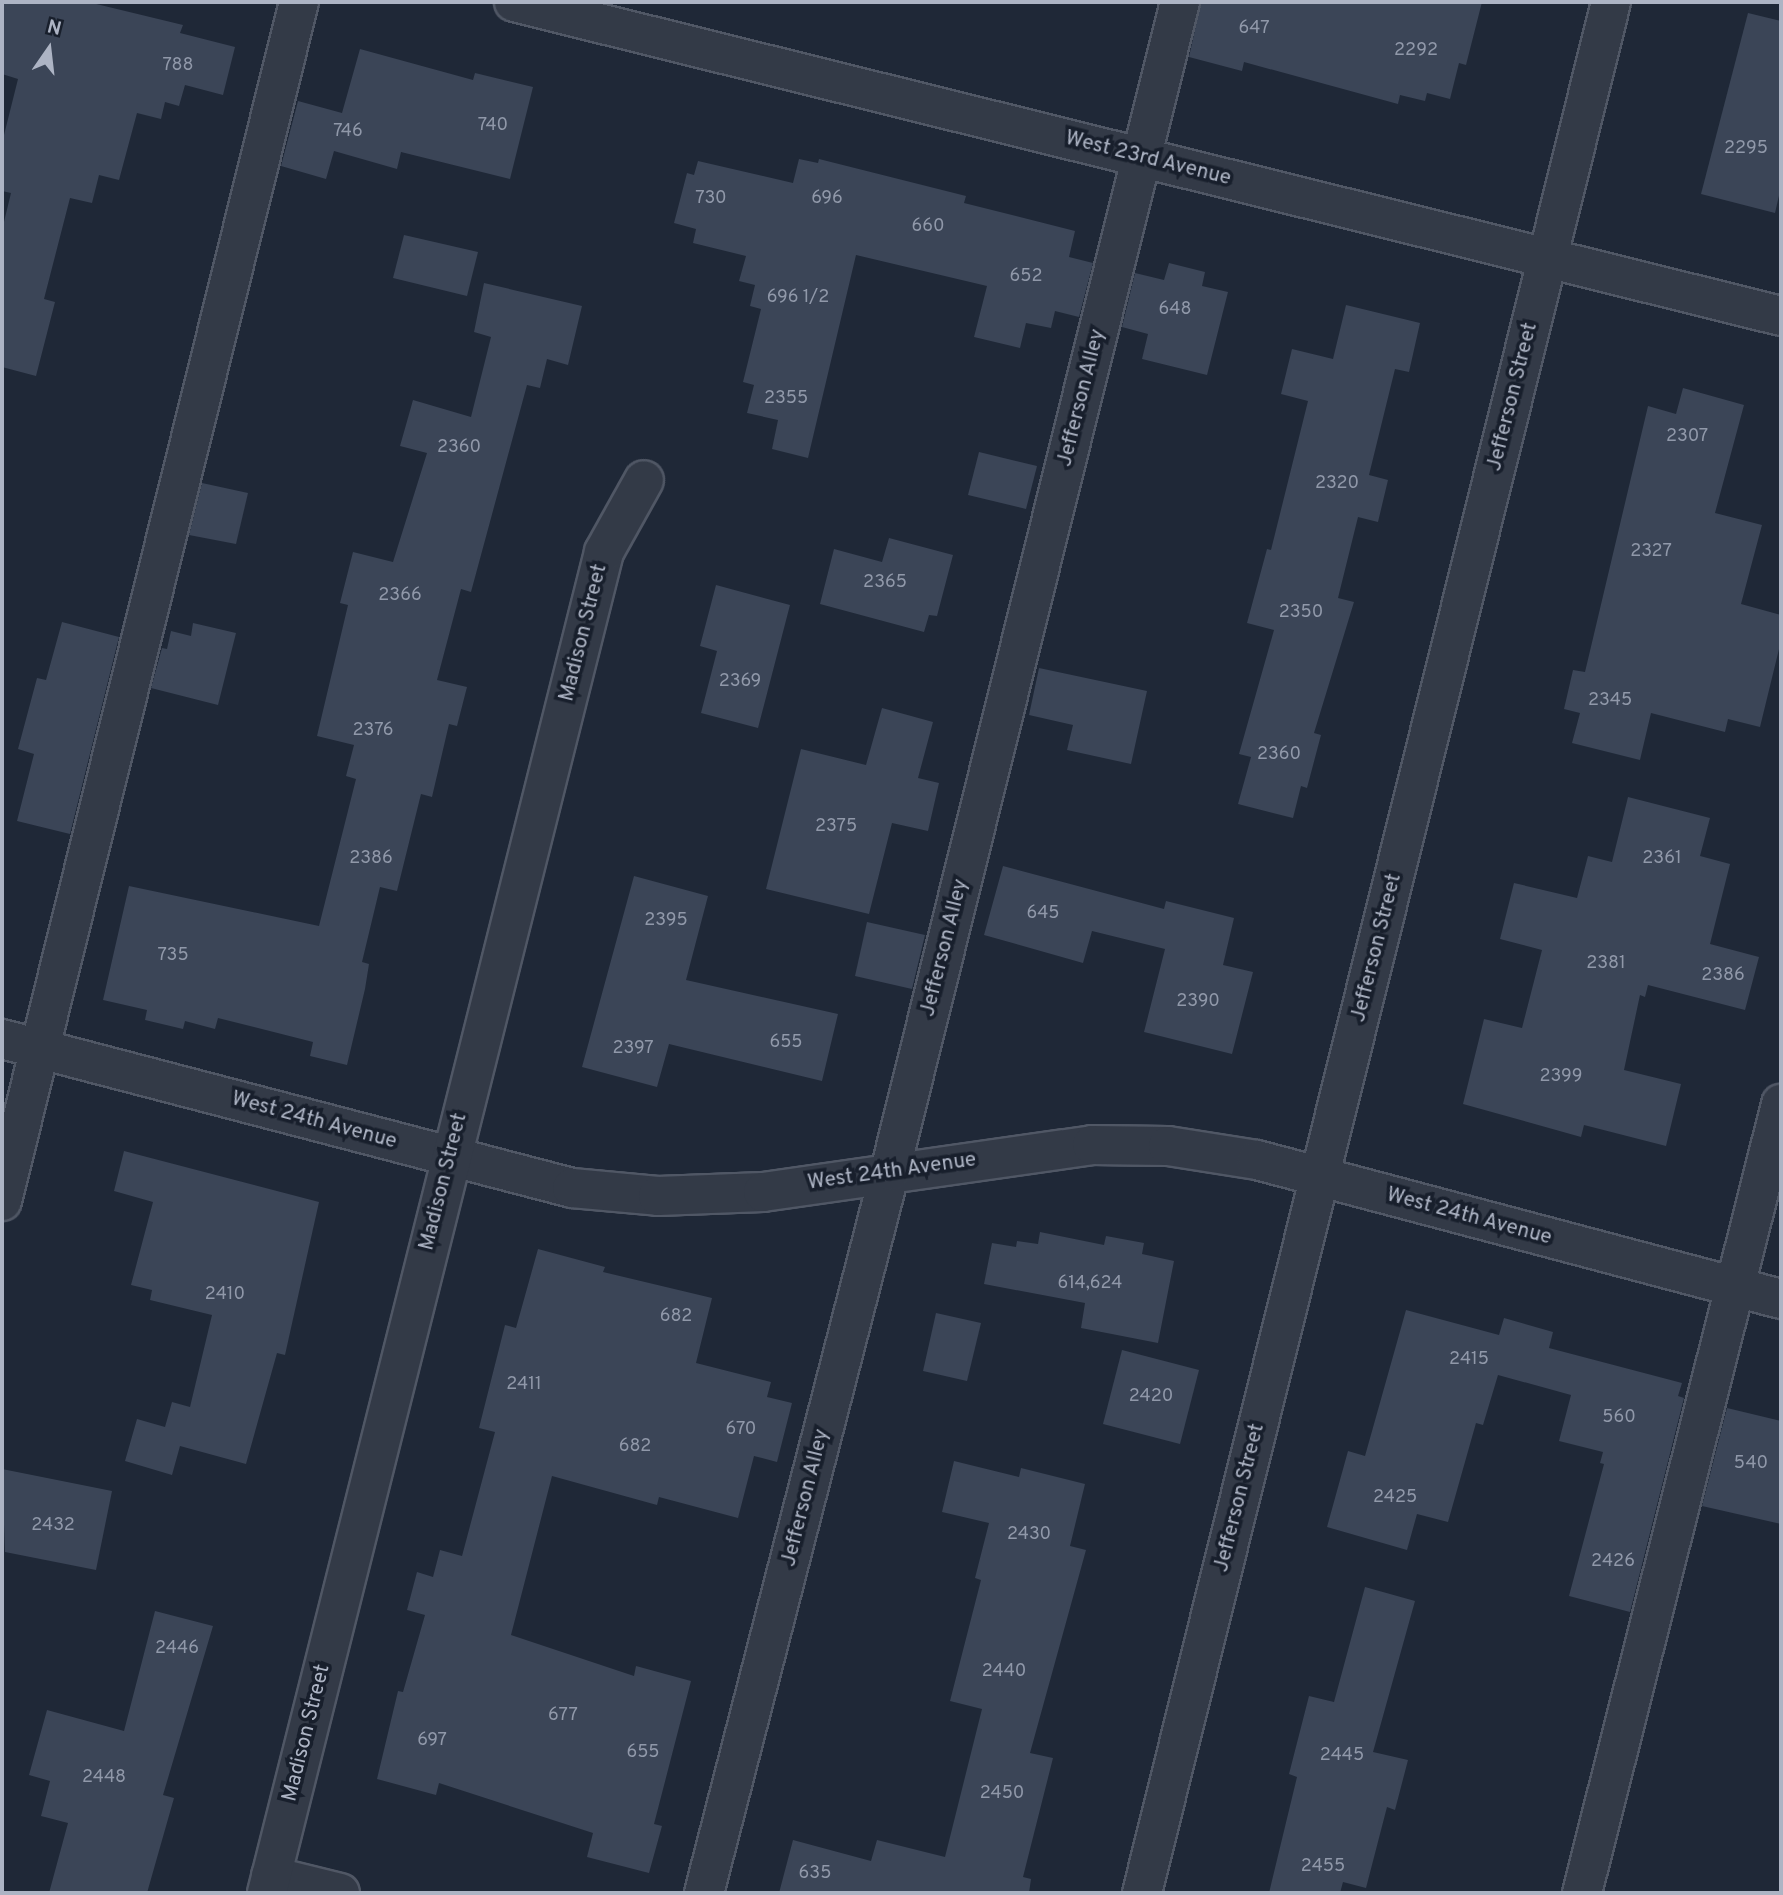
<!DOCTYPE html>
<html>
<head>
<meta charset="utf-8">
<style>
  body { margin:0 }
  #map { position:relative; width:1783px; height:1895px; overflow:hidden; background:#1f2837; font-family:Overpass,sans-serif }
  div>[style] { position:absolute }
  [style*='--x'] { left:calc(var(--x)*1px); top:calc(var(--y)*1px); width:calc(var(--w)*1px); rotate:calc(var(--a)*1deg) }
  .building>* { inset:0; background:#3b4557 }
  .roads { filter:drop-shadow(2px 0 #505765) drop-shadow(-2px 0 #505765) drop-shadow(0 2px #505765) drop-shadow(0 -2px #505765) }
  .minor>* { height:38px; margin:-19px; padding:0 19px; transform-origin:19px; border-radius:19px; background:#333a47 }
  span { translate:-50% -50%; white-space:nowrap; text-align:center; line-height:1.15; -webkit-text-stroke:7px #181f2c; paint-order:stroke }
  .number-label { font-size:18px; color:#9098a9 }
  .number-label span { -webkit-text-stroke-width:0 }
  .street-label { font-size:21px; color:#adb4c4 }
  .frame { position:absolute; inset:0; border:4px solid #adb4c4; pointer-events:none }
  .north { position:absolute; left:14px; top:14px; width:70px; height:70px; -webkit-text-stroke:5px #181f2c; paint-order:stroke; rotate:14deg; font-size:19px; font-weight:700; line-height:28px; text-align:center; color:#adb4c4 }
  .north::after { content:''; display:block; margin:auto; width:24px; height:32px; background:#adb4c4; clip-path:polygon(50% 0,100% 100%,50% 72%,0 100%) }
</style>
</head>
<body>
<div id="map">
  <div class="building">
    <div style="clip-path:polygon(2px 2px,88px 2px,183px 25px,180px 33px,235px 47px,223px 95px,185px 85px,179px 106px,165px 102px,161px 119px,137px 113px,119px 180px,99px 175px,92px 203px,70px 198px,44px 299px,55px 302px,36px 376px,2px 367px,2px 230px,11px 193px,2px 191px,2px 143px,18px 79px,2px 74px)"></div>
    <div style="clip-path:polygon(1201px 2px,1482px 2px,1466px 65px,1459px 63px,1450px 99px,1427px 93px,1425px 101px,1400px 95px,1398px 104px,1244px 62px,1242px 71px,1189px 57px)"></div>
    <div style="clip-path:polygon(1748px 13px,1781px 21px,1781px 187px,1775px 213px,1701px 194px)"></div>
    <div style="clip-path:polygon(360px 49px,473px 80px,475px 73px,533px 87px,510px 179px,401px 152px,397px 169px,334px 151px,326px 179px,281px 166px,298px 101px,342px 113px)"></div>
    <div style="clip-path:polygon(799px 159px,818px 163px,819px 159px,966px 196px,964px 203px,1075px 231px,1069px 257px,1093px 263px,1079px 317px,1055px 311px,1051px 328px,1026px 323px,1020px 348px,974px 337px,987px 286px,856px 255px,808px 458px,772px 449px,778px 420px,747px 413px,754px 385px,743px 382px,761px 309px,750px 306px,755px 285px,739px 281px,746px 256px,693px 243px,696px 229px,674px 223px,687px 173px,694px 175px,698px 161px,793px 183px)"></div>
    <div style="clip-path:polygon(404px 235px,478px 252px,467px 296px,393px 278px)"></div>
    <div style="clip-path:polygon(1169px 263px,1205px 272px,1202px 286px,1228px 292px,1207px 375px,1142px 359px,1148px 334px,1122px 327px,1135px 273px,1164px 280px)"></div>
    <div style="clip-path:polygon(484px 283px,582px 306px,568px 365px,547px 359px,540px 388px,527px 385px,471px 592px,461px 589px,437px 680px,467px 687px,457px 726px,449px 724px,432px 797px,421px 794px,397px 891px,380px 887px,362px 962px,369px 964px,365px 989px,347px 1065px,310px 1056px,313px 1042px,218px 1018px,215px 1029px,185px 1021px,183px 1029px,145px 1020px,147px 1010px,103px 1000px,129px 886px,319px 926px,356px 779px,346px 776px,354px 745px,317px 736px,348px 605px,340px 603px,353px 552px,393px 562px,427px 453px,400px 446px,413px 400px,471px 417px,491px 337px,474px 332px)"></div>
    <div style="clip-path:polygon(1346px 305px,1420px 323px,1409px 372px,1395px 369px,1369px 475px,1388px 480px,1378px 522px,1358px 517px,1338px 598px,1354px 602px,1314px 733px,1321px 735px,1307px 788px,1301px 786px,1293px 818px,1238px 804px,1251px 757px,1239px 754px,1274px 630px,1247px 623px,1267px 549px,1271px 550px,1308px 401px,1281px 394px,1292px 349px,1333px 359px)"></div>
    <div style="clip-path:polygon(1683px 388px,1744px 405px,1715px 513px,1762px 525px,1741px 604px,1781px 615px,1781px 641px,1760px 727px,1728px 719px,1725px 732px,1651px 713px,1640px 760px,1572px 743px,1580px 713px,1564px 709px,1573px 670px,1585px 672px,1648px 406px,1676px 414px)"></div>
    <div style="clip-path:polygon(979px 452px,1037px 466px,1026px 509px,968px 495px)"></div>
    <div style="clip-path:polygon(202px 483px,248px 493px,236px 544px,189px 535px)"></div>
    <div style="clip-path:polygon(889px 538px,953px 555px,937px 616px,929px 615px,924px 632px,820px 604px,834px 549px,882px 562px)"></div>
    <div style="clip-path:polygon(716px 585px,790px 605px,758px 728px,701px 713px,717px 651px,700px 646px)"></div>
    <div style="clip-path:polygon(62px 622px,119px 637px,70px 834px,17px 821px,34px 754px,18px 749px,37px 678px,46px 680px)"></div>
    <div style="clip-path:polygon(193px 623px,236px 633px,218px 705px,151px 688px,162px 648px,167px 649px,171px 631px,191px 636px)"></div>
    <div style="clip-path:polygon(1039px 668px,1147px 691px,1131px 764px,1067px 750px,1073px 725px,1029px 715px)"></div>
    <div style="clip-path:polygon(882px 708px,933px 722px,918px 778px,939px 783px,928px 831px,892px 823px,869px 914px,766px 889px,801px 749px,866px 765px)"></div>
    <div style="clip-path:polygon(1628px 797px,1710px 818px,1700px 856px,1730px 864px,1710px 944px,1759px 957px,1745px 1010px,1648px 985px,1645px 997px,1640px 995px,1624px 1070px,1681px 1084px,1666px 1146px,1584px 1125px,1581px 1137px,1463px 1104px,1484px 1019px,1522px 1028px,1542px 950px,1500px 939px,1514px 883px,1577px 898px,1588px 856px,1612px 862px)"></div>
    <div style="clip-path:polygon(1003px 866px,1164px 909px,1166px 901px,1234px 918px,1223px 965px,1253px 972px,1232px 1054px,1144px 1032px,1165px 949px,1092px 931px,1083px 963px,984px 935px)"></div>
    <div style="clip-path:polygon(634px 876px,708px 896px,686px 980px,838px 1014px,822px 1081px,669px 1044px,657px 1087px,582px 1067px)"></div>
    <div style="clip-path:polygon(867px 922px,925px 935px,912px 989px,855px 976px)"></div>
    <div style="clip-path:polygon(124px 1151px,319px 1202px,285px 1355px,277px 1353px,246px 1464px,180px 1446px,172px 1475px,125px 1461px,137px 1419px,165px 1427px,172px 1402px,190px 1407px,212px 1315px,150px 1300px,152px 1290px,131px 1285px,153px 1202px,114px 1191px)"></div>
    <div style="clip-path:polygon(1040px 1232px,1104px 1245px,1106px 1236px,1144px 1243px,1142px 1254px,1174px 1261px,1158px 1343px,1081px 1328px,1085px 1303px,984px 1284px,992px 1243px,1016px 1247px,1017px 1241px,1038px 1244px)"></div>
    <div style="clip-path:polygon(538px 1249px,605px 1267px,603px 1272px,712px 1298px,696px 1363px,771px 1382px,767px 1397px,792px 1403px,777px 1462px,754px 1456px,738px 1518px,659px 1497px,657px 1505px,552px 1476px,511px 1635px,634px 1676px,636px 1666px,691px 1681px,654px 1824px,662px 1826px,649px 1873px,587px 1857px,593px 1833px,439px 1783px,436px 1795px,377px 1779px,398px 1691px,403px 1692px,425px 1615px,407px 1610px,417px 1572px,433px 1577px,440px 1550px,462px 1556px,495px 1432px,479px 1428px,505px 1325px,516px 1328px)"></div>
    <div style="clip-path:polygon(1406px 1310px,1499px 1335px,1504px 1318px,1553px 1332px,1549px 1348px,1682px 1383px,1678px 1396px,1684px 1398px,1630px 1612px,1569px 1596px,1604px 1464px,1600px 1463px,1603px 1452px,1559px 1441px,1571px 1395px,1498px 1375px,1483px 1425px,1476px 1423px,1448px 1522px,1417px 1514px,1407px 1550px,1327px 1527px,1348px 1451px,1365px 1456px)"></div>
    <div style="clip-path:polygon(936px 1313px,981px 1323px,967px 1381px,923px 1371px)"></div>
    <div style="clip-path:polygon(1122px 1350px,1199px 1370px,1180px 1444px,1103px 1424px)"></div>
    <div style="clip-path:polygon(1727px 1408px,1781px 1421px,1781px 1524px,1702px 1506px)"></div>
    <div style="clip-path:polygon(954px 1461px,1019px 1477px,1021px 1468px,1085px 1484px,1070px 1546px,1086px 1550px,1030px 1753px,1053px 1758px,1023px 1877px,1031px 1879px,1029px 1893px,779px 1893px,793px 1840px,871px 1861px,877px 1840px,945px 1857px,982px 1709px,950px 1701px,981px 1580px,975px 1578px,989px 1523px,942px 1512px)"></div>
    <div style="clip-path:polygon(2px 1469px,112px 1491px,96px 1570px,5px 1552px)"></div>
    <div style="clip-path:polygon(1365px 1587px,1415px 1601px,1373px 1752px,1408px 1760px,1395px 1810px,1387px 1807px,1366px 1888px,1343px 1882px,1340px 1893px,1269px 1893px,1297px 1777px,1289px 1774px,1309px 1696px,1334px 1702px)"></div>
    <div style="clip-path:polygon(155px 1611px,213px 1626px,163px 1795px,174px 1798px,147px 1893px,49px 1893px,68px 1823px,41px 1816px,50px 1781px,29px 1775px,47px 1710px,124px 1731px)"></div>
  </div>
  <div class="roads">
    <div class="minor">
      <div style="--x:514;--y:2;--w:1305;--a:13.92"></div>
      <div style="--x:2;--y:1039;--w:589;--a:14.65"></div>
      <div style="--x:572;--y:1188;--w:86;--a:5.3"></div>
      <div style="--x:658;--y:1196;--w:105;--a:-2.2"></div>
      <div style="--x:763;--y:1192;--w:332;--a:-8.1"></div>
      <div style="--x:1092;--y:1145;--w:76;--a:0.8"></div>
      <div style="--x:1168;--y:1146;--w:90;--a:8.9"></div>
      <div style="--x:1257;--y:1160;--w:542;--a:14.86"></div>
      <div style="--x:2;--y:1201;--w:1235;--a:-76.09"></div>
      <div style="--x:271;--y:1876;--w:71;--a:13.8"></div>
      <div style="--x:267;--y:1893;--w:1383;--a:-75.89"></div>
      <div style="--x:604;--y:552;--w:82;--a:-60.9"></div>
      <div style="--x:704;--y:1893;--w:746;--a:-75.55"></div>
      <div style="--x:890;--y:1171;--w:1204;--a:-76.07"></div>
      <div style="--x:1142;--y:1893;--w:1948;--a:-76.07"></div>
      <div style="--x:1582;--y:1893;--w:814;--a:-75.84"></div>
    </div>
  </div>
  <div class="number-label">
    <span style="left:1254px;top:29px">647</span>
    <span style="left:1416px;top:51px">2292</span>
    <span style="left:178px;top:66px">788</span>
    <span style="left:493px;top:126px">740</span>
    <span style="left:348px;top:132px">746</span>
    <span style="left:1746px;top:149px">2295</span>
    <span style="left:711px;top:199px">730</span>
    <span style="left:827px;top:199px">696</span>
    <span style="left:928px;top:227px">660</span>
    <span style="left:1026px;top:277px">652</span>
    <span style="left:798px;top:298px">696 1/2</span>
    <span style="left:1175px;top:310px">648</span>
    <span style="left:786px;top:399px">2355</span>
    <span style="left:1687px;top:437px">2307</span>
    <span style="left:459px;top:448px">2360</span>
    <span style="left:1337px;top:484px">2320</span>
    <span style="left:1651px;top:552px">2327</span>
    <span style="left:885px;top:583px">2365</span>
    <span style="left:400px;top:596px">2366</span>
    <span style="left:1301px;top:613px">2350</span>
    <span style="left:740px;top:682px">2369</span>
    <span style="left:1610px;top:701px">2345</span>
    <span style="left:373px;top:731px">2376</span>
    <span style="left:1279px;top:755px">2360</span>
    <span style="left:836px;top:827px">2375</span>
    <span style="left:371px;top:859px">2386</span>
    <span style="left:1662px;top:859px">2361</span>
    <span style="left:1043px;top:914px">645</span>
    <span style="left:666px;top:921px">2395</span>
    <span style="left:173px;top:956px">735</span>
    <span style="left:1606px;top:964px">2381</span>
    <span style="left:1723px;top:976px">2386</span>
    <span style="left:1198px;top:1002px">2390</span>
    <span style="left:786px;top:1043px">655</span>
    <span style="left:633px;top:1049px">2397</span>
    <span style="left:1561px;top:1077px">2399</span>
    <span style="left:1090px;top:1284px">614,624</span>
    <span style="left:225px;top:1295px">2410</span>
    <span style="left:676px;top:1317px">682</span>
    <span style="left:1469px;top:1360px">2415</span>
    <span style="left:524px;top:1385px">2411</span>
    <span style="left:1151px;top:1397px">2420</span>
    <span style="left:1619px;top:1418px">560</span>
    <span style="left:741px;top:1430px">670</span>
    <span style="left:635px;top:1447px">682</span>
    <span style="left:1751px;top:1464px">540</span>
    <span style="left:1395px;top:1498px">2425</span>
    <span style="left:53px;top:1526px">2432</span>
    <span style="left:1029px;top:1535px">2430</span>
    <span style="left:1613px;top:1562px">2426</span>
    <span style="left:177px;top:1649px">2446</span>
    <span style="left:1004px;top:1672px">2440</span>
    <span style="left:563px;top:1716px">677</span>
    <span style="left:432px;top:1741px">697</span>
    <span style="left:643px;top:1753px">655</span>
    <span style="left:1342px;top:1756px">2445</span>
    <span style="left:104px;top:1778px">2448</span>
    <span style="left:1002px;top:1794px">2450</span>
    <span style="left:1323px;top:1867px">2455</span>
    <span style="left:815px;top:1874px">635</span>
  </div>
  <div class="street-label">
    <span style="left:1148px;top:159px;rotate:14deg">West 23rd Avenue</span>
    <span style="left:1513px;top:397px;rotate:-76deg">Jefferson Street</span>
    <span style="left:1082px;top:398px;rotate:-76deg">Jefferson Alley</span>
    <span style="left:584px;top:633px;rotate:-76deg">Madison Street</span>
    <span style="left:945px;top:948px;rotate:-76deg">Jefferson Alley</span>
    <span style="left:1377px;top:948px;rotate:-76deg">Jefferson Street</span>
    <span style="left:314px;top:1121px;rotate:15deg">West 24th Avenue</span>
    <span style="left:892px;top:1172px;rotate:-8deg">West 24th Avenue</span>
    <span style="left:444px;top:1182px;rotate:-76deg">Madison Street</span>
    <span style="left:1469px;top:1217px;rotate:15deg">West 24th Avenue</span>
    <span style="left:806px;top:1498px;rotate:-76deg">Jefferson Alley</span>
    <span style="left:1240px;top:1498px;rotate:-76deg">Jefferson Street</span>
    <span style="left:307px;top:1733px;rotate:-76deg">Madison Street</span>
  </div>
  <div class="frame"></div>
  <div class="north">N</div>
</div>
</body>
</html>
